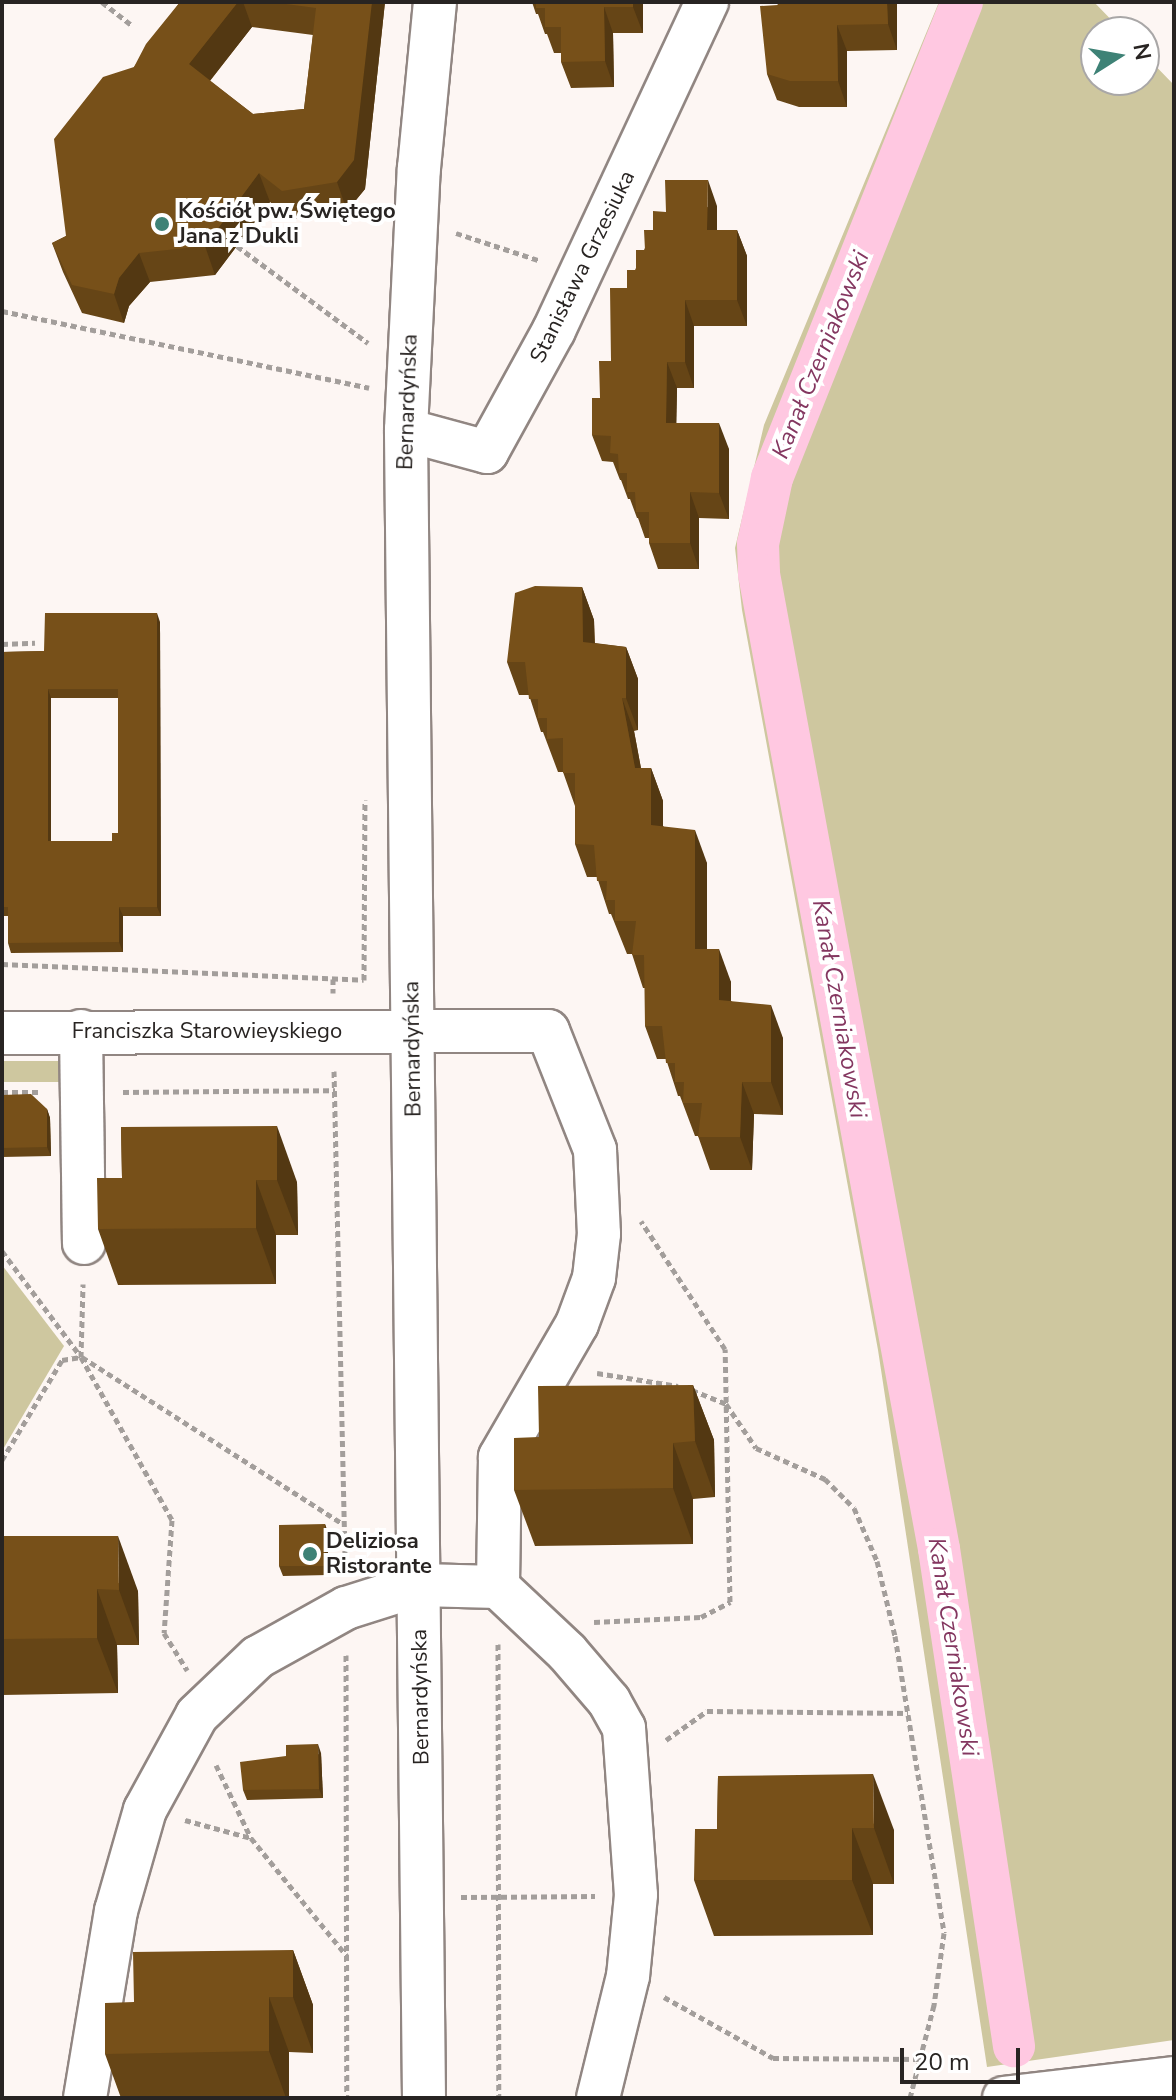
<!DOCTYPE html>
<html>
<head>
<meta charset="utf-8">
<style>
  body { margin:0 }
  #map { position:relative; width:1176px; height:2100px; overflow:hidden; background:#fdf6f3; font-family:"Nunito Sans",sans-serif }
  div>[style] { position:absolute }
  [style*='--x'] { left:calc(var(--x)*1px); top:calc(var(--y)*1px); width:calc(var(--w)*1px); rotate:calc(var(--a)*1deg) }
  .green>* { inset:0; background:#cec79f }
  .canal>* { height:42px; margin:-21px; padding:0 21px; transform-origin:21px; border-radius:21px; background:#ffc8e1 }
  .path>* { height:5px; margin-top:-2.5px; transform-origin:0; background:repeating-linear-gradient(90deg,#a39e9b 0 6px,transparent 0 10px) }
  .roads { filter:drop-shadow(2px 0 #918682) drop-shadow(-2px 0 #918682) drop-shadow(0 2px #918682) drop-shadow(0 -2px #918682) }
  .minor>* { height:42px; margin:-21px; padding:0 21px; transform-origin:21px; border-radius:21px; background:#fff }
  .wall>* { inset:0; background:#664516 }
  .shaded-wall>* { inset:0; background:#533812 }
  .building>* { inset:0; background:#775019 }
  .dots>* { width:22px; height:22px; translate:-50% -50%; box-sizing:border-box; border:4px solid #fff; border-radius:50% }
  span { translate:-50% -50%; white-space:nowrap; text-align:center; line-height:1.15; -webkit-text-stroke:8px #fff; paint-order:stroke }
  .poi-label { font-size:22px; color:#282422; font-weight:700 }
  .left { translate:0 -50%; text-align:left }
  .street-label { font-size:22px; color:#282422 }
  .water-label { font-size:24px; color:#843760; font-style:italic }
  .frame { position:absolute; inset:0; border:4px solid #282422; pointer-events:none }
  .north { position:absolute; left:1080px; top:16px; width:80px; height:80px; box-sizing:border-box; background:#fff; border:2px solid #a9a7a7; border-radius:50%; rotate:79deg; font-size:22px; font-weight:700; line-height:32px; text-align:center; color:#282422 }
  .north::after { content:''; display:block; margin:auto; width:28px; height:36px; background:#3e8276; clip-path:polygon(50% 0,100% 100%,50% 72%,0 100%) }
  .scale { position:absolute; left:900px; top:2048px; width:120px; height:36px; box-sizing:border-box; border:4px solid #282422; border-top:0; padding-left:10px; font-size:24px; line-height:28px; white-space:nowrap; color:#282422; -webkit-text-stroke:6px #fff; paint-order:stroke }
</style>
</head>
<body>
<div id="map">
  <div class="green">
    <div style="clip-path:polygon(939px 2px,1094px 2px,1123px 32px,1096px 32px,1096px 80px,1144px 80px,1144px 54px,1174px 85px,1174px 2040px,987px 2067px,878px 1350px,742px 610px,735px 548px,764px 425px)"></div>
    <div style="clip-path:polygon(2px 1061px,68px 1061px,64px 1082px,2px 1082px)"></div>
    <div style="clip-path:polygon(2px 1265px,64px 1346px,2px 1451px)"></div>
  </div>
  <div class="canal">
    <div style="--x:962;--y:2;--w:513;--a:111.76"></div>
    <div style="--x:772;--y:478;--w:67;--a:102"></div>
    <div style="--x:758;--y:544;--w:30;--a:88"></div>
    <div style="--x:759;--y:574;--w:991;--a:79.54"></div>
    <div style="--x:939;--y:1549;--w:503;--a:81.42"></div>
  </div>
  <div class="path">
    <div style="--x:102;--y:2;--w:37;--a:38"></div>
    <div style="--x:456;--y:233;--w:89;--a:18.2"></div>
    <div style="--x:237;--y:246;--w:163;--a:36.5"></div>
    <div style="--x:2;--y:311;--w:375;--a:11.8"></div>
    <div style="--x:2;--y:644;--w:33;--a:-2"></div>
    <div style="--x:2;--y:964;--w:362;--a:2.5"></div>
    <div style="--x:364;--y:980;--w:180;--a:-89.7"></div>
    <div style="--x:333;--y:979;--w:14;--a:90"></div>
    <div style="--x:334;--y:1071;--w:494;--a:88.7"></div>
    <div style="--x:2;--y:1092;--w:39;--a:0"></div>
    <div style="--x:123;--y:1092;--w:212;--a:-0.5"></div>
    <div style="--x:2;--y:1251;--w:132;--a:53.3"></div>
    <div style="--x:81;--y:1357;--w:187;--a:60.8"></div>
    <div style="--x:172;--y:1520;--w:113;--a:94"></div>
    <div style="--x:164;--y:1633;--w:44;--a:58.1"></div>
    <div style="--x:82;--y:1357;--w:310;--a:32.6"></div>
    <div style="--x:597;--y:1373;--w:82;--a:9.1"></div>
    <div style="--x:692;--y:1390;--w:37;--a:22"></div>
    <div style="--x:726;--y:1404;--w:53;--a:55.7"></div>
    <div style="--x:756;--y:1448;--w:76;--a:24.2"></div>
    <div style="--x:825;--y:1479;--w:41;--a:45"></div>
    <div style="--x:854;--y:1508;--w:58;--a:66.5"></div>
    <div style="--x:877;--y:1561;--w:77;--a:76.5"></div>
    <div style="--x:895;--y:1636;--w:301;--a:80.6"></div>
    <div style="--x:944;--y:1933;--w:73;--a:97.9"></div>
    <div style="--x:934;--y:2005;--w:96;--a:104.5"></div>
    <div style="--x:2;--y:1460;--w:117;--a:-59"></div>
    <div style="--x:62;--y:1360;--w:19;--a:-9"></div>
    <div style="--x:81;--y:1357;--w:73;--a:-88.4"></div>
    <div style="--x:594;--y:1622;--w:107;--a:-2.7"></div>
    <div style="--x:701;--y:1617;--w:33;--a:-27"></div>
    <div style="--x:730;--y:1602;--w:253;--a:-91.1"></div>
    <div style="--x:725;--y:1349;--w:153;--a:-123.3"></div>
    <div style="--x:498;--y:1644;--w:454;--a:89.9"></div>
    <div style="--x:346;--y:1655;--w:443;--a:89.9"></div>
    <div style="--x:666;--y:1740;--w:50;--a:-35.3"></div>
    <div style="--x:707;--y:1711;--w:201;--a:0.6"></div>
    <div style="--x:216;--y:1765;--w:81;--a:64.4"></div>
    <div style="--x:251;--y:1838;--w:152;--a:50.9"></div>
    <div style="--x:185;--y:1820;--w:68;--a:15.3"></div>
    <div style="--x:461;--y:1897;--w:134;--a:-0.4"></div>
    <div style="--x:664;--y:1997;--w:125;--a:29.2"></div>
    <div style="--x:773;--y:2058;--w:146;--a:0.4"></div>
  </div>
  <div class="roads">
    <div class="minor">
      <div style="--x:406;--y:430;--w:84;--a:15.2"></div>
      <div style="--x:487;--y:452;--w:139;--a:-61.2"></div>
      <div style="--x:554;--y:330;--w:362;--a:-65"></div>
      <div style="--x:81;--y:1031;--w:212;--a:89.2"></div>
      <div style="--x:2;--y:1033;--w:546;--a:-0.21"></div>
      <div style="--x:548;--y:1031;--w:128;--a:68.4"></div>
      <div style="--x:595;--y:1150;--w:84;--a:87.3"></div>
      <div style="--x:599;--y:1234;--w:44;--a:96.5"></div>
      <div style="--x:594;--y:1278;--w:49;--a:110.3"></div>
      <div style="--x:577;--y:1324;--w:154;--a:120.1"></div>
      <div style="--x:500;--y:1457;--w:130;--a:90.9"></div>
      <div style="--x:85;--y:2098;--w:190;--a:-80.6"></div>
      <div style="--x:116;--y:1911;--w:105;--a:-74"></div>
      <div style="--x:145;--y:1810;--w:108;--a:-61.3"></div>
      <div style="--x:197;--y:1715;--w:84;--a:-43.6"></div>
      <div style="--x:258;--y:1657;--w:101;--a:-29.1"></div>
      <div style="--x:346;--y:1608;--w:77;--a:-17.5"></div>
      <div style="--x:419;--y:1585;--w:79;--a:1.5"></div>
      <div style="--x:498;--y:1587;--w:95;--a:43.3"></div>
      <div style="--x:567;--y:1652;--w:65;--a:49.4"></div>
      <div style="--x:609;--y:1701;--w:31;--a:61"></div>
      <div style="--x:624;--y:1728;--w:167;--a:85.9"></div>
      <div style="--x:636;--y:1895;--w:81;--a:95.6"></div>
      <div style="--x:628;--y:1976;--w:126;--a:103.8"></div>
      <div style="--x:424;--y:2098;--w:1668;--a:-90.62"></div>
      <div style="--x:406;--y:430;--w:262;--a:-87.2"></div>
      <div style="--x:419;--y:168;--w:167;--a:-84.5"></div>
      <div style="--x:1004;--y:2098;--w:171;--a:-6.7"></div>
    </div>
  </div>
  <div class="wall">
    <div style="clip-path:polygon(evenodd,180px 2px,385px 2px,365px 189px,347px 211px,292px 219px,270px 202px,215px 275px,150px 282px,129px 306px,124px 323px,82px 313px,63px 272px,52px 243px,66px 236px,134px 67px,180px 2px,252px 27px,313px 35px,304px 109px,253px 114px,210px 81px,252px 27px)"></div>
    <div style="clip-path:polygon(532px 2px,643px 2px,643px 33px,613px 33px,614px 87px,571px 88px,561px 62px,561px 53px,554px 53px,547px 34px,545px 34px,538px 14px,536px 14px)"></div>
    <div style="clip-path:polygon(778px 2px,897px 2px,897px 50px,847px 51px,847px 107px,799px 107px,777px 100px,767px 74px)"></div>
    <div style="clip-path:polygon(717px 206px,717px 230px,737px 230px,747px 256px,747px 326px,694px 326px,694px 388px,677px 388px,676px 423px,729px 449px,729px 519px,699px 518px,699px 569px,658px 569px,649px 543px,649px 538px,645px 538px,638px 518px,637px 518px,630px 499px,628px 499px,621px 480px,620px 480px,613px 462px,602px 461px,592px 435px,600px 398px,611px 361px,627px 288px,653px 230px,666px 212px)"></div>
    <div style="clip-path:polygon(582px 587px,594px 620px,595px 643px,626px 647px,638px 679px,638px 730px,634px 731px,641px 768px,651px 768px,663px 801px,663px 826px,707px 863px,707px 949px,731px 982px,731px 1001px,783px 1038px,783px 1115px,754px 1114px,752px 1170px,710px 1170px,698px 1136px,695px 1136px,680px 1096px,678px 1096px,666px 1059px,657px 1059px,645px 1026px,645px 988px,643px 988px,632px 954px,627px 954px,611px 914px,609px 914px,597px 877px,587px 877px,575px 844px,575px 806px,563px 772px,558px 772px,543px 732px,541px 732px,529px 695px,519px 695px,507px 662px)"></div>
    <div style="clip-path:polygon(evenodd,160px 622px,161px 916px,123px 916px,123px 952px,11px 953px,8px 943px,8px 916px,2px 916px,2px 652px,44px 651px,160px 622px,51px 698px,118px 698px,118px 833px,112px 841px,51px 841px,51px 698px)"></div>
    <div style="clip-path:polygon(2px 1095px,47px 1109px,50px 1118px,51px 1156px,2px 1157px)"></div>
    <div style="clip-path:polygon(121px 1127px,297px 1182px,298px 1235px,276px 1235px,276px 1284px,118px 1285px,98px 1229px,122px 1178px)"></div>
    <div style="clip-path:polygon(693px 1385px,714px 1440px,715px 1497px,693px 1499px,693px 1544px,535px 1546px,514px 1490px,539px 1437px)"></div>
    <div style="clip-path:polygon(325px 1524px,328px 1533px,328px 1575px,283px 1576px,279px 1566px)"></div>
    <div style="clip-path:polygon(2px 1536px,138px 1591px,139px 1645px,117px 1645px,118px 1693px,2px 1695px)"></div>
    <div style="clip-path:polygon(321px 1753px,323px 1798px,247px 1800px,243px 1790px)"></div>
    <div style="clip-path:polygon(718px 1776px,894px 1830px,894px 1884px,873px 1884px,873px 1935px,714px 1936px,694px 1880px,717px 1829px)"></div>
    <div style="clip-path:polygon(293px 1950px,313px 2005px,313px 2053px,289px 2052px,289px 2098px,121px 2098px,105px 2054px,134px 2002px)"></div>
  </div>
  <div class="shaded-wall">
    <div style="clip-path:polygon(238px 2px,243px 2px,252px 27px,200px 93px,189px 64px)"></div>
    <div style="clip-path:polygon(372px 2px,385px 2px,365px 189px,347px 211px,337px 182px)"></div>
    <div style="clip-path:polygon(633px 2px,643px 2px,643px 33px,633px 7px)"></div>
    <div style="clip-path:polygon(887px 2px,897px 2px,897px 50px,888px 24px)"></div>
    <div style="clip-path:polygon(604px 7px,613px 33px,614px 87px,605px 61px)"></div>
    <div style="clip-path:polygon(837px 25px,847px 51px,847px 107px,838px 81px)"></div>
    <div style="clip-path:polygon(259px 173px,270px 202px,215px 275px,205px 246px)"></div>
    <div style="clip-path:polygon(708px 180px,717px 206px,717px 256px,707px 230px)"></div>
    <div style="clip-path:polygon(737px 230px,747px 256px,747px 326px,737px 300px)"></div>
    <div style="clip-path:polygon(139px 253px,150px 282px,129px 306px,124px 323px,114px 294px,119px 278px)"></div>
    <div style="clip-path:polygon(685px 300px,694px 326px,694px 388px,685px 362px)"></div>
    <div style="clip-path:polygon(667px 362px,677px 388px,676px 449px,666px 423px)"></div>
    <div style="clip-path:polygon(719px 423px,729px 449px,729px 519px,719px 493px)"></div>
    <div style="clip-path:polygon(690px 492px,699px 518px,699px 569px,690px 543px)"></div>
    <div style="clip-path:polygon(582px 587px,594px 620px,595px 675px,583px 642px)"></div>
    <div style="clip-path:polygon(157px 613px,160px 622px,161px 916px,157px 907px)"></div>
    <div style="clip-path:polygon(626px 647px,638px 679px,638px 730px,626px 698px)"></div>
    <div style="clip-path:polygon(48px 689px,51px 698px,51px 850px,48px 841px)"></div>
    <div style="clip-path:polygon(622px 698px,634px 731px,647px 801px,635px 768px)"></div>
    <div style="clip-path:polygon(651px 768px,663px 801px,663px 858px,651px 825px)"></div>
    <div style="clip-path:polygon(695px 830px,707px 863px,707px 982px,695px 949px)"></div>
    <div style="clip-path:polygon(119px 907px,123px 916px,123px 952px,119px 942px)"></div>
    <div style="clip-path:polygon(719px 949px,731px 982px,731px 1033px,719px 1000px)"></div>
    <div style="clip-path:polygon(771px 1005px,783px 1038px,783px 1115px,771px 1082px)"></div>
    <div style="clip-path:polygon(742px 1082px,754px 1114px,752px 1170px,740px 1137px)"></div>
    <div style="clip-path:polygon(47px 1109px,50px 1118px,51px 1156px,47px 1147px)"></div>
    <div style="clip-path:polygon(277px 1126px,297px 1182px,298px 1235px,277px 1180px)"></div>
    <div style="clip-path:polygon(256px 1180px,276px 1235px,276px 1284px,256px 1228px)"></div>
    <div style="clip-path:polygon(693px 1385px,714px 1440px,715px 1497px,695px 1441px)"></div>
    <div style="clip-path:polygon(673px 1443px,693px 1499px,693px 1544px,673px 1488px)"></div>
    <div style="clip-path:polygon(325px 1524px,328px 1533px,328px 1575px,325px 1566px)"></div>
    <div style="clip-path:polygon(118px 1536px,138px 1591px,139px 1645px,119px 1590px)"></div>
    <div style="clip-path:polygon(97px 1589px,117px 1645px,118px 1693px,97px 1638px)"></div>
    <div style="clip-path:polygon(318px 1744px,321px 1753px,323px 1798px,319px 1789px)"></div>
    <div style="clip-path:polygon(873px 1774px,894px 1830px,894px 1884px,874px 1828px)"></div>
    <div style="clip-path:polygon(852px 1828px,873px 1884px,873px 1935px,852px 1880px)"></div>
    <div style="clip-path:polygon(293px 1950px,313px 2005px,313px 2053px,293px 1997px)"></div>
    <div style="clip-path:polygon(269px 1997px,289px 2052px,289px 2098px,286px 2098px,269px 2051px)"></div>
  </div>
  <div class="building">
    <div style="clip-path:polygon(180px 2px,238px 2px,189px 64px,253px 114px,304px 109px,316px 8px,271px 2px,372px 2px,354px 160px,337px 182px,282px 191px,259px 173px,205px 246px,139px 253px,119px 278px,114px 294px,72px 285px,52px 243px,66px 236px,54px 139px,103px 77px,134px 67px,146px 44px)"></div>
    <div style="clip-path:polygon(536px 2px,633px 2px,633px 7px,604px 7px,605px 61px,561px 62px,561px 27px,545px 27px,545px 8px,536px 8px)"></div>
    <div style="clip-path:polygon(778px 2px,887px 2px,888px 24px,837px 25px,838px 81px,790px 81px,767px 74px,760px 6px,778px 5px)"></div>
    <div style="clip-path:polygon(665px 180px,708px 180px,707px 230px,737px 230px,737px 300px,685px 300px,685px 362px,667px 362px,666px 423px,719px 423px,719px 493px,690px 492px,690px 543px,649px 543px,649px 512px,636px 512px,635px 492px,627px 492px,627px 473px,619px 473px,618px 454px,610px 453px,611px 436px,592px 435px,592px 398px,600px 398px,599px 361px,611px 361px,610px 288px,627px 288px,627px 270px,636px 270px,636px 250px,645px 250px,644px 230px,653px 230px,653px 211px,666px 212px)"></div>
    <div style="clip-path:polygon(535px 586px,582px 587px,583px 642px,626px 647px,626px 698px,622px 698px,635px 768px,651px 768px,651px 825px,695px 830px,695px 949px,719px 949px,719px 1000px,771px 1005px,771px 1082px,742px 1082px,740px 1137px,698px 1137px,702px 1103px,683px 1103px,684px 1082px,675px 1082px,675px 1063px,666px 1063px,662px 1026px,645px 1026px,644px 955px,632px 955px,636px 921px,615px 921px,615px 900px,606px 900px,607px 881px,597px 881px,594px 845px,575px 844px,575px 773px,563px 773px,563px 738px,547px 739px,547px 718px,538px 718px,538px 699px,529px 699px,525px 662px,507px 662px,515px 593px)"></div>
    <div style="clip-path:polygon(evenodd,45px 613px,157px 613px,157px 907px,119px 907px,119px 942px,8px 943px,8px 907px,2px 907px,2px 652px,44px 651px,45px 613px,48px 689px,118px 689px,118px 833px,112px 833px,112px 841px,48px 841px,48px 689px)"></div>
    <div style="clip-path:polygon(31px 1094px,47px 1109px,47px 1147px,2px 1148px,2px 1095px)"></div>
    <div style="clip-path:polygon(277px 1126px,277px 1180px,256px 1180px,256px 1228px,98px 1229px,97px 1178px,122px 1178px,121px 1127px)"></div>
    <div style="clip-path:polygon(693px 1385px,695px 1441px,673px 1443px,673px 1488px,514px 1490px,514px 1438px,539px 1437px,538px 1386px)"></div>
    <div style="clip-path:polygon(325px 1524px,325px 1566px,279px 1566px,279px 1525px)"></div>
    <div style="clip-path:polygon(2px 1536px,118px 1536px,119px 1590px,97px 1589px,97px 1638px,2px 1639px)"></div>
    <div style="clip-path:polygon(318px 1744px,319px 1789px,243px 1790px,240px 1762px,286px 1756px,286px 1745px)"></div>
    <div style="clip-path:polygon(873px 1774px,874px 1828px,852px 1828px,852px 1880px,694px 1880px,695px 1829px,717px 1829px,718px 1776px)"></div>
    <div style="clip-path:polygon(293px 1950px,293px 1997px,269px 1997px,269px 2051px,105px 2054px,105px 2003px,134px 2002px,133px 1952px)"></div>
  </div>
  <div class="dots">
    <div style="left:162px;top:224px;background:#3e8276"></div>
    <div style="left:310px;top:1554px;background:#3e8276"></div>
  </div>
  <div class="poi-label">
    <span class="left" style="left:178px;top:224px">Kościół pw. Świętego<br>Jana z Dukli</span>
    <span class="left" style="left:326px;top:1554px">Deliziosa<br>Ristorante</span>
  </div>
  <div class="street-label">
    <span style="left:583px;top:267px;rotate:-64deg">Stanisława Grzesiuka</span>
    <span style="left:408px;top:402px;rotate:-88deg">Bernardyńska</span>
    <span style="left:207px;top:1032px">Franciszka Starowieyskiego</span>
    <span style="left:413px;top:1049px;rotate:-91deg">Bernardyńska</span>
    <span style="left:421px;top:1697px;rotate:-91deg">Bernardyńska</span>
  </div>
  <div class="water-label">
    <span style="left:821px;top:355px;rotate:-68deg">Kanał Czerniakowski</span>
    <span style="left:839px;top:1009px;rotate:80deg">Kanał Czerniakowski</span>
    <span style="left:953px;top:1647px;rotate:81deg">Kanał Czerniakowski</span>
  </div>
  <div class="frame"></div>
  <div class="north">N</div>
  <div class="scale">20 m</div>
</div>
</body>
</html>
